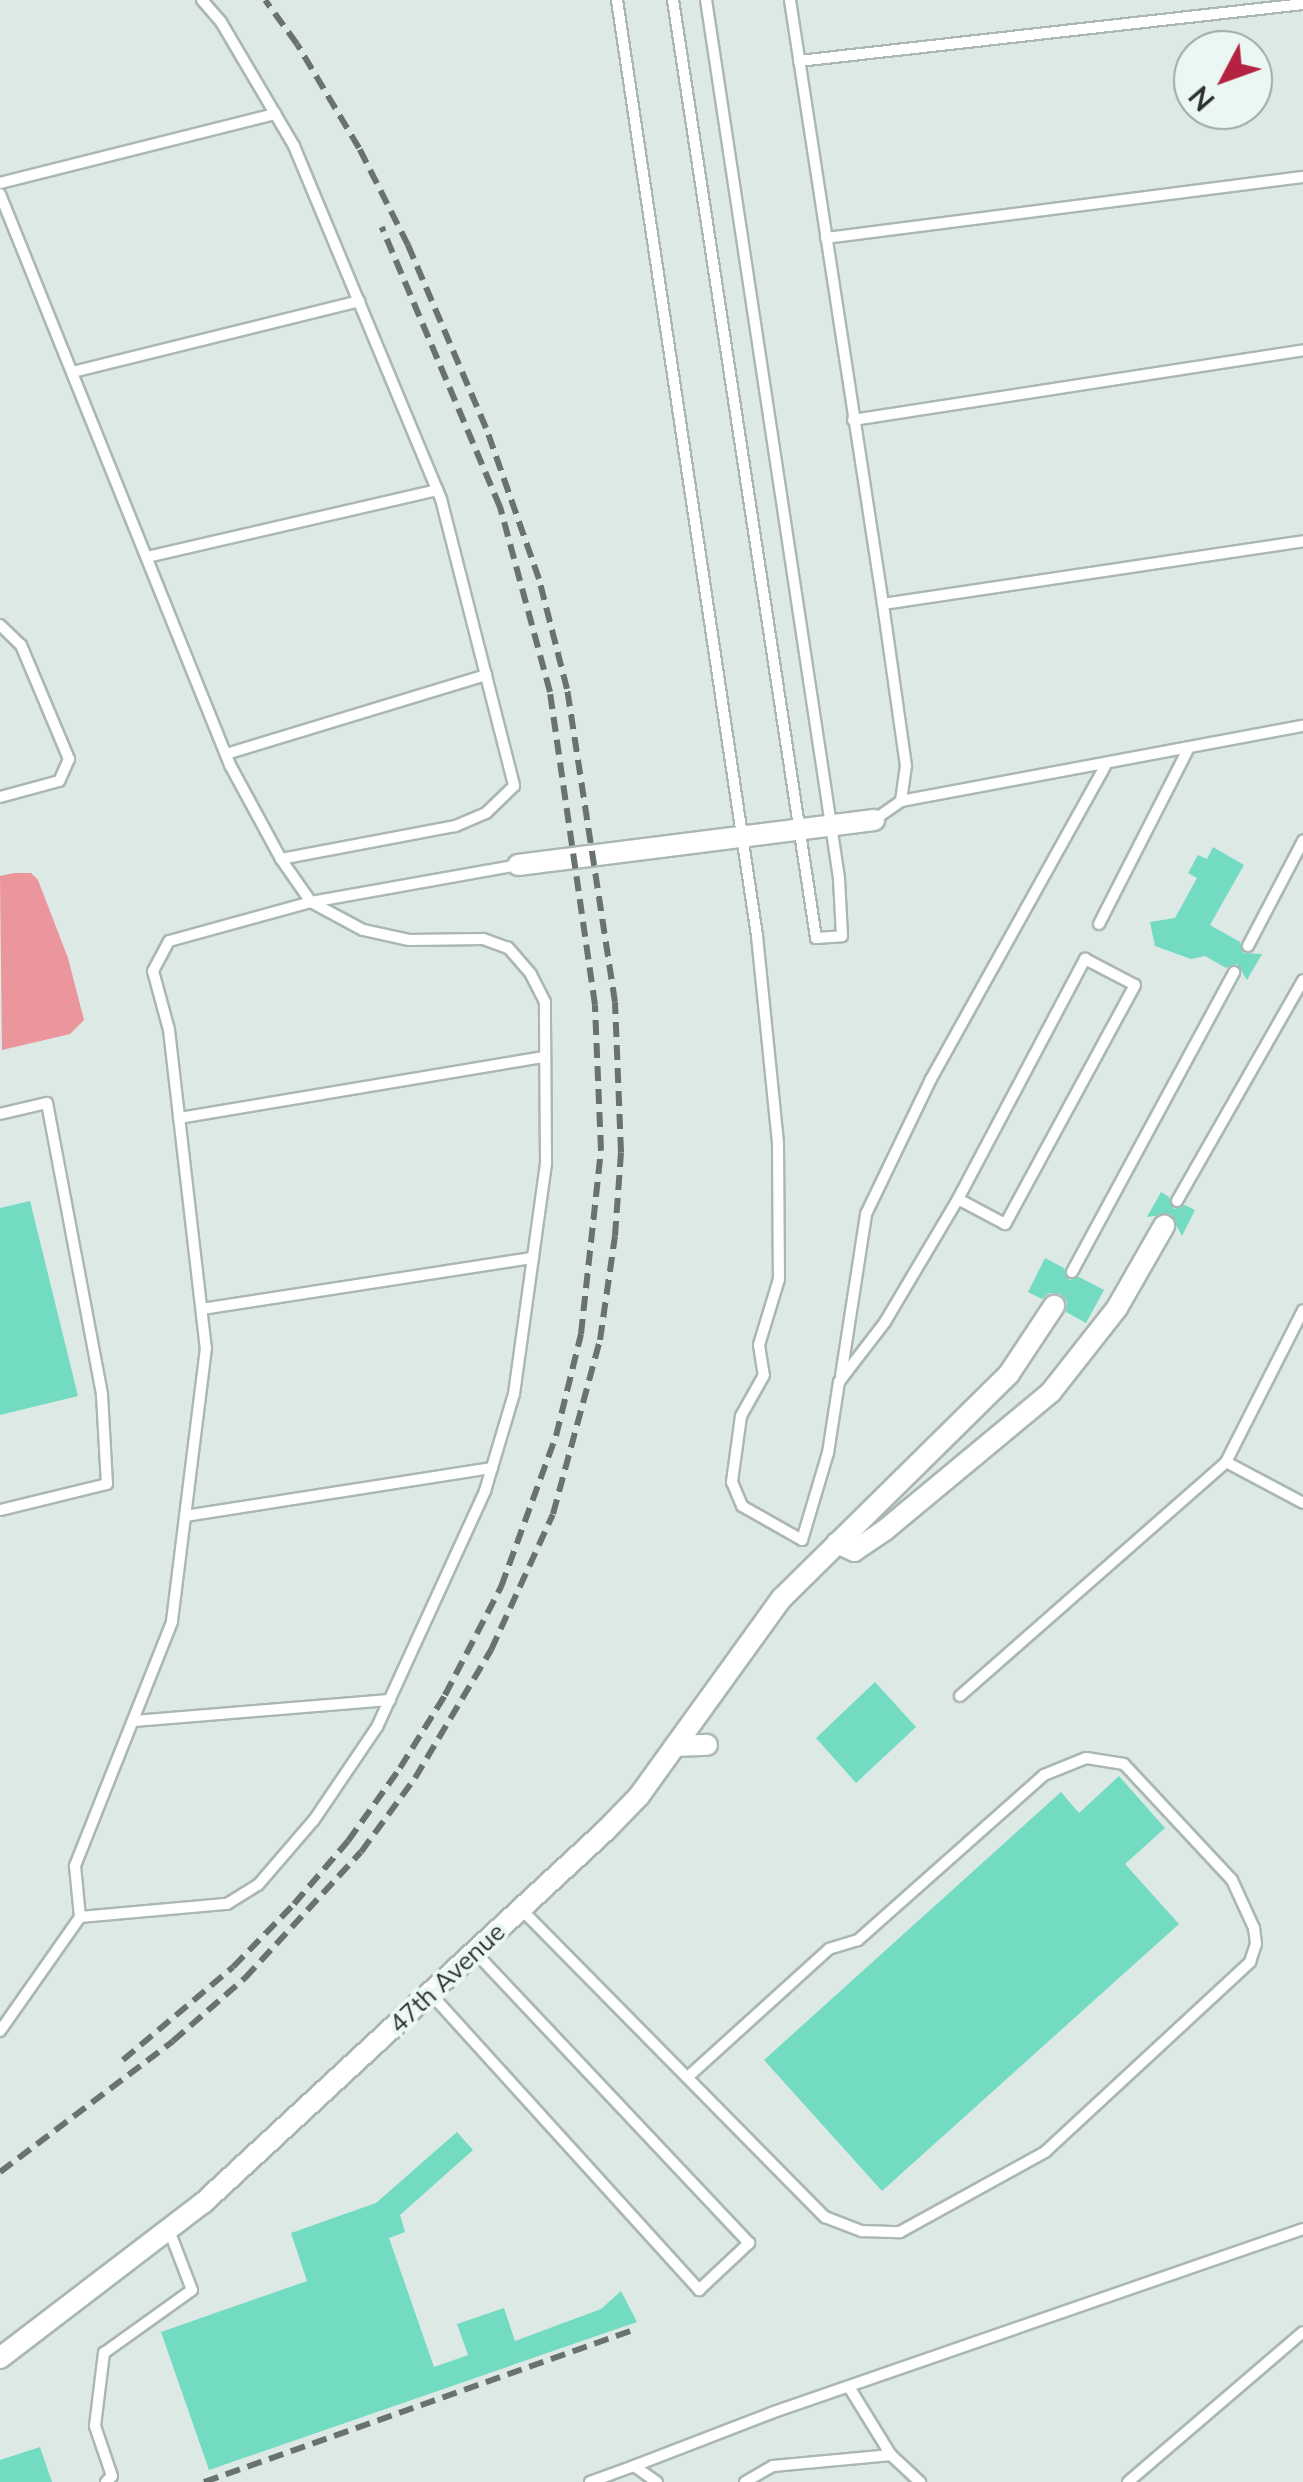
<!DOCTYPE html>
<html>
<head>
<meta charset="utf-8">
<style>
  body { margin:0 }
  #map { position:relative; width:1303px; height:2482px; overflow:hidden; background:#dce9e5; font-family:Mulish,sans-serif }
  div>[style] { position:absolute }
  [style*='--x'] { left:calc(var(--x)*1px); top:calc(var(--y)*1px); width:calc(var(--w)*1px); rotate:calc(var(--a)*1deg) }
  .water>* { inset:0; background:#eb959c }
  .building>* { inset:0; background:#74dbc3 }
  .roads { filter:drop-shadow(2px 0 #aab7b3) drop-shadow(-2px 0 #aab7b3) drop-shadow(0 2px #aab7b3) drop-shadow(0 -2px #aab7b3) }
  .lane>* { height:10px; margin:-5px; padding:0 5px; transform-origin:5px; border-radius:5px; background:#fff }
  .street>* { height:20px; margin:-10px; padding:0 10px; transform-origin:10px; border-radius:10px; background:#fff }
  .rail>* { height:6px; margin-top:-3px; transform-origin:0; background:repeating-linear-gradient(90deg,#6a7270 0 15px,transparent 0 23px) }
  span { translate:-50% -50%; white-space:nowrap; text-align:center; line-height:1.15; -webkit-text-stroke:8px #eaf7f3; paint-order:stroke }
  .street-label { font-size:25px; color:#2c312f }
  .north { position:absolute; left:1173px; top:30px; width:100px; height:100px; box-sizing:border-box; background:#eaf7f3; border:2px solid #9ea8a5; border-radius:50%; rotate:229deg; font-size:28px; font-weight:700; line-height:40px; text-align:center; color:#2c312f }
  .north::after { content:''; display:block; margin:auto; width:35px; height:45px; background:#b42242; clip-path:polygon(50% 0,100% 100%,50% 72%,0 100%) }
</style>
</head>
<body>
<div id="map">
  <div class="water">
    <div style="clip-path:polygon(14px 873px,31px 873px,38px 880px,68px 958px,84px 1020px,70px 1034px,2px 1050px,0 876px)"></div>
  </div>
  <div class="building">
    <div style="clip-path:polygon(1213px 847px,1244px 865px,1210px 925px,1240px 942px,1243px 953px,1262px 954px,1247px 980px,1237px 964px,1226px 968px,1205px 956px,1191px 959px,1155px 946px,1150px 922px,1175px 918px,1197px 878px,1188px 873px,1198px 855px,1207px 859px)"></div>
    <div style="clip-path:polygon(1161px 1192px,1169px 1197px,1174px 1209px,1185px 1205px,1195px 1210px,1182px 1236px,1170px 1214px,1147px 1217px)"></div>
    <div style="clip-path:polygon(30px 1201px,78px 1396px,0 1415px,0 1208px)"></div>
    <div style="clip-path:polygon(1045px 1258px,1064px 1268px,1069px 1280px,1079px 1277px,1104px 1290px,1086px 1323px,1066px 1312px,1067px 1301px,1061px 1294px,1049px 1293px,1042px 1299px,1028px 1292px)"></div>
    <div style="clip-path:polygon(875px 1682px,916px 1727px,856px 1783px,816px 1738px)"></div>
    <div style="clip-path:polygon(1119px 1776px,1165px 1828px,1125px 1864px,1179px 1924px,882px 2191px,764px 2060px,1061px 1792px,1079px 1813px)"></div>
    <div style="clip-path:polygon(457px 2132px,473px 2150px,400px 2215px,405px 2232px,389px 2238px,434px 2367px,468px 2355px,457px 2324px,504px 2308px,515px 2341px,601px 2309px,621px 2291px,637px 2322px,209px 2470px,161px 2332px,307px 2281px,291px 2233px,376px 2203px)"></div>
    <div style="clip-path:polygon(40px 2447px,52px 2482px,0 2482px,0 2460px)"></div>
  </div>
  <div class="roads">
    <div class="lane">
      <div style="--x:202;--y:0;--w:29;--a:49"></div>
      <div style="--x:221;--y:22;--w:144;--a:59.5"></div>
      <div style="--x:294;--y:146;--w:382;--a:67.4"></div>
      <div style="--x:441;--y:499;--w:296;--a:75.7"></div>
      <div style="--x:514;--y:786;--w:39;--a:136"></div>
      <div style="--x:486;--y:813;--w:34;--a:157"></div>
      <div style="--x:455;--y:826;--w:177;--a:169.3"></div>
      <div style="--x:617;--y:0;--w:946;--a:81.49"></div>
      <div style="--x:757;--y:936;--w:209;--a:84.2"></div>
      <div style="--x:778;--y:1144;--w:135;--a:89.6"></div>
      <div style="--x:779;--y:1279;--w:69;--a:106.9"></div>
      <div style="--x:759;--y:1345;--w:30;--a:81"></div>
      <div style="--x:764;--y:1375;--w:47;--a:119.3"></div>
      <div style="--x:741;--y:1416;--w:67;--a:97.8"></div>
      <div style="--x:732;--y:1482;--w:26;--a:67"></div>
      <div style="--x:742;--y:1506;--w:69;--a:29.5"></div>
      <div style="--x:802;--y:1540;--w:91;--a:-73.4"></div>
      <div style="--x:828;--y:1453;--w:72;--a:-81.2"></div>
      <div style="--x:839;--y:1382;--w:76;--a:-52.5"></div>
      <div style="--x:885;--y:1322;--w:143;--a:-59.3"></div>
      <div style="--x:958;--y:1199;--w:272;--a:-62.1"></div>
      <div style="--x:1085;--y:959;--w:56;--a:27.5"></div>
      <div style="--x:1135;--y:985;--w:272;--a:118.5"></div>
      <div style="--x:1005;--y:1224;--w:53;--a:-152"></div>
      <div style="--x:673;--y:0;--w:949;--a:81.33"></div>
      <div style="--x:816;--y:938;--w:26;--a:-4"></div>
      <div style="--x:842;--y:936;--w:58;--a:-93"></div>
      <div style="--x:839;--y:878;--w:888;--a:-98.61"></div>
      <div style="--x:790;--y:0;--w:611;--a:81.25"></div>
      <div style="--x:799;--y:61;--w:507;--a:-6.45"></div>
      <div style="--x:0;--y:183;--w:284;--a:-14.1"></div>
      <div style="--x:0;--y:194;--w:616;--a:68.06"></div>
      <div style="--x:230;--y:765;--w:107;--a:61.5"></div>
      <div style="--x:281;--y:859;--w:52;--a:55.1"></div>
      <div style="--x:311;--y:902;--w:147;--a:164.6"></div>
      <div style="--x:169;--y:941;--w:34;--a:118"></div>
      <div style="--x:153;--y:971;--w:61;--a:74.8"></div>
      <div style="--x:169;--y:1030;--w:320;--a:83.4"></div>
      <div style="--x:206;--y:1348;--w:276;--a:97.1"></div>
      <div style="--x:172;--y:1622;--w:263;--a:111.7"></div>
      <div style="--x:75;--y:1866;--w:51;--a:84.4"></div>
      <div style="--x:80;--y:1917;--w:148;--a:-5.1"></div>
      <div style="--x:227;--y:1904;--w:36;--a:-32"></div>
      <div style="--x:258;--y:1885;--w:86;--a:-49.3"></div>
      <div style="--x:314;--y:1820;--w:112;--a:-55.9"></div>
      <div style="--x:377;--y:1727;--w:260;--a:-65.4"></div>
      <div style="--x:485;--y:1491;--w:101;--a:-73.4"></div>
      <div style="--x:514;--y:1394;--w:234;--a:-82.1"></div>
      <div style="--x:546;--y:1162;--w:160;--a:-90.4"></div>
      <div style="--x:545;--y:1002;--w:31;--a:-117"></div>
      <div style="--x:531;--y:974;--w:35;--a:-131"></div>
      <div style="--x:508;--y:948;--w:27;--a:-160"></div>
      <div style="--x:483;--y:939;--w:74;--a:179.2"></div>
      <div style="--x:409;--y:940;--w:47;--a:-167.7"></div>
      <div style="--x:363;--y:930;--w:59;--a:-151.7"></div>
      <div style="--x:311;--y:902;--w:210;--a:-10.1"></div>
      <div style="--x:826;--y:238;--w:481;--a:-7.3"></div>
      <div style="--x:73;--y:372;--w:295;--a:-13.9"></div>
      <div style="--x:853;--y:420;--w:455;--a:-8.8"></div>
      <div style="--x:147;--y:557;--w:298;--a:-13"></div>
      <div style="--x:0;--y:625;--w:29;--a:44"></div>
      <div style="--x:21;--y:645;--w:124;--a:67.2"></div>
      <div style="--x:69;--y:759;--w:24;--a:114"></div>
      <div style="--x:59;--y:781;--w:61;--a:164.8"></div>
      <div style="--x:226;--y:754;--w:272;--a:-16.9"></div>
      <div style="--x:901;--y:801;--w:409;--a:-10.6"></div>
      <div style="--x:874;--y:820;--w:33;--a:-35"></div>
      <div style="--x:901;--y:801;--w:35;--a:-82"></div>
      <div style="--x:906;--y:766;--w:164;--a:-98.1"></div>
      <div style="--x:883;--y:604;--w:425;--a:-8.5"></div>
      <div style="--x:1099;--y:924;--w:194;--a:-63"></div>
      <div style="--x:1248;--y:946;--w:119;--a:-62.4"></div>
      <div style="--x:0;--y:1114;--w:48;--a:-13.2"></div>
      <div style="--x:47;--y:1103;--w:297;--a:79.3"></div>
      <div style="--x:102;--y:1395;--w:89;--a:86.8"></div>
      <div style="--x:107;--y:1484;--w:110;--a:166.3"></div>
      <div style="--x:179;--y:1118;--w:371;--a:-9.5"></div>
      <div style="--x:1177;--y:1201;--w:254;--a:-60.3"></div>
      <div style="--x:1072;--y:1272;--w:341;--a:-61.6"></div>
      <div style="--x:202;--y:1309;--w:335;--a:-8.8"></div>
      <div style="--x:841;--y:1376;--w:164;--a:-81.2"></div>
      <div style="--x:866;--y:1214;--w:150;--a:-64.3"></div>
      <div style="--x:931;--y:1079;--w:358;--a:-60.9"></div>
      <div style="--x:1226;--y:1462;--w:87;--a:28"></div>
      <div style="--x:185;--y:1516;--w:311;--a:-8.9"></div>
      <div style="--x:960;--y:1696;--w:354;--a:-41.3"></div>
      <div style="--x:1226;--y:1462;--w:170;--a:-63.1"></div>
      <div style="--x:133;--y:1721;--w:258;--a:-4.7"></div>
      <div style="--x:521;--y:1909;--w:433;--a:45.4"></div>
      <div style="--x:825;--y:2217;--w:40;--a:21"></div>
      <div style="--x:862;--y:2231;--w:38;--a:2"></div>
      <div style="--x:900;--y:2232;--w:166;--a:-28.9"></div>
      <div style="--x:1045;--y:2152;--w:280;--a:-42.8"></div>
      <div style="--x:1250;--y:1962;--w:19;--a:-72"></div>
      <div style="--x:1256;--y:1944;--w:16;--a:-97"></div>
      <div style="--x:1254;--y:1928;--w:53;--a:-114.6"></div>
      <div style="--x:1232;--y:1880;--w:158;--a:-133"></div>
      <div style="--x:1124;--y:1764;--w:38;--a:-171"></div>
      <div style="--x:1086;--y:1758;--w:45;--a:158"></div>
      <div style="--x:1044;--y:1775;--w:249;--a:138.4"></div>
      <div style="--x:858;--y:1940;--w:30;--a:163"></div>
      <div style="--x:829;--y:1949;--w:189;--a:137.8"></div>
      <div style="--x:430;--y:1993;--w:401;--a:47.8"></div>
      <div style="--x:699;--y:2290;--w:69;--a:-43.2"></div>
      <div style="--x:749;--y:2243;--w:400;--a:-133.3"></div>
      <div style="--x:0;--y:2031;--w:139;--a:-54.9"></div>
      <div style="--x:849;--y:2387;--w:80;--a:58.3"></div>
      <div style="--x:891;--y:2455;--w:40;--a:43"></div>
      <div style="--x:634;--y:2466;--w:147;--a:-21.1"></div>
      <div style="--x:771;--y:2413;--w:563;--a:-19.08"></div>
      <div style="--x:106;--y:2482;--w:8;--a:-45"></div>
      <div style="--x:112;--y:2476;--w:53;--a:-108.8"></div>
      <div style="--x:95;--y:2426;--w:74;--a:-83"></div>
      <div style="--x:104;--y:2353;--w:108;--a:-35.6"></div>
      <div style="--x:192;--y:2290;--w:64;--a:-111"></div>
      <div style="--x:590;--y:2482;--w:47;--a:-20"></div>
      <div style="--x:634;--y:2466;--w:28;--a:35"></div>
      <div style="--x:745;--y:2482;--w:32;--a:-30"></div>
      <div style="--x:773;--y:2466;--w:119;--a:-5.3"></div>
      <div style="--x:1128;--y:2482;--w:230;--a:-40.6"></div>
    </div>
    <div class="street">
      <div style="--x:518;--y:865;--w:359;--a:-7.2"></div>
      <div style="--x:837;--y:1543;--w:19;--a:25"></div>
      <div style="--x:854;--y:1551;--w:37;--a:-34"></div>
      <div style="--x:885;--y:1530;--w:216;--a:-39.7"></div>
      <div style="--x:1051;--y:1392;--w:107;--a:-51.8"></div>
      <div style="--x:1117;--y:1308;--w:95;--a:-60.2"></div>
      <div style="--x:675;--y:1746;--w:32;--a:-2"></div>
      <div style="--x:0;--y:2358;--w:255;--a:-37.4"></div>
      <div style="--x:203;--y:2203;--w:548;--a:-42.78"></div>
      <div style="--x:605;--y:1831;--w:49;--a:-45.8"></div>
      <div style="--x:639;--y:1796;--w:244;--a:-54.2"></div>
      <div style="--x:782;--y:1598;--w:319;--a:-44.6"></div>
      <div style="--x:1009;--y:1374;--w:82;--a:-56.5"></div>
    </div>
  </div>
  <div class="rail">
    <div style="--x:123;--y:2060;--w:144;--a:-40.2"></div>
    <div style="--x:233;--y:1967;--w:88;--a:-45.9"></div>
    <div style="--x:294;--y:1904;--w:83;--a:-49.4"></div>
    <div style="--x:348;--y:1841;--w:90;--a:-54.5"></div>
    <div style="--x:400;--y:1768;--w:86;--a:-58.3"></div>
    <div style="--x:445;--y:1695;--w:122;--a:-62.6"></div>
    <div style="--x:501;--y:1587;--w:161;--a:-70"></div>
    <div style="--x:556;--y:1436;--w:105;--a:-76.2"></div>
    <div style="--x:581;--y:1334;--w:185;--a:-83.8"></div>
    <div style="--x:601;--y:1150;--w:145;--a:-92.4"></div>
    <div style="--x:595;--y:1005;--w:316;--a:-98.2"></div>
    <div style="--x:550;--y:692;--w:192;--a:-105.1"></div>
    <div style="--x:500;--y:507;--w:304;--a:-112.9"></div>
    <div style="--x:0;--y:2172;--w:217;--a:-37.1"></div>
    <div style="--x:173;--y:2041;--w:96;--a:-41.2"></div>
    <div style="--x:245;--y:1978;--w:171;--a:-47.4"></div>
    <div style="--x:361;--y:1852;--w:92;--a:-53.9"></div>
    <div style="--x:415;--y:1778;--w:149;--a:-59.3"></div>
    <div style="--x:491;--y:1650;--w:149;--a:-65.5"></div>
    <div style="--x:553;--y:1514;--w:180;--a:-74.9"></div>
    <div style="--x:600;--y:1340;--w:105;--a:-81.8"></div>
    <div style="--x:615;--y:1236;--w:84;--a:-85.9"></div>
    <div style="--x:621;--y:1152;--w:150;--a:-92.3"></div>
    <div style="--x:615;--y:1002;--w:317;--a:-98.7"></div>
    <div style="--x:567;--y:689;--w:114;--a:-104.3"></div>
    <div style="--x:539;--y:579;--w:160;--a:-109.3"></div>
    <div style="--x:486;--y:428;--w:199;--a:-113.1"></div>
    <div style="--x:408;--y:245;--w:109;--a:-116.8"></div>
    <div style="--x:359;--y:148;--w:121;--a:-120.8"></div>
    <div style="--x:297;--y:44;--w:54;--a:-126"></div>
    <div style="--x:204;--y:2482;--w:456;--a:-19.5"></div>
  </div>
  <div class="street-label">
    <span style="left:447px;top:1978px;rotate:-43deg">47th Avenue</span>
  </div>
  <div class="north">N</div>
</div>
</body>
</html>
